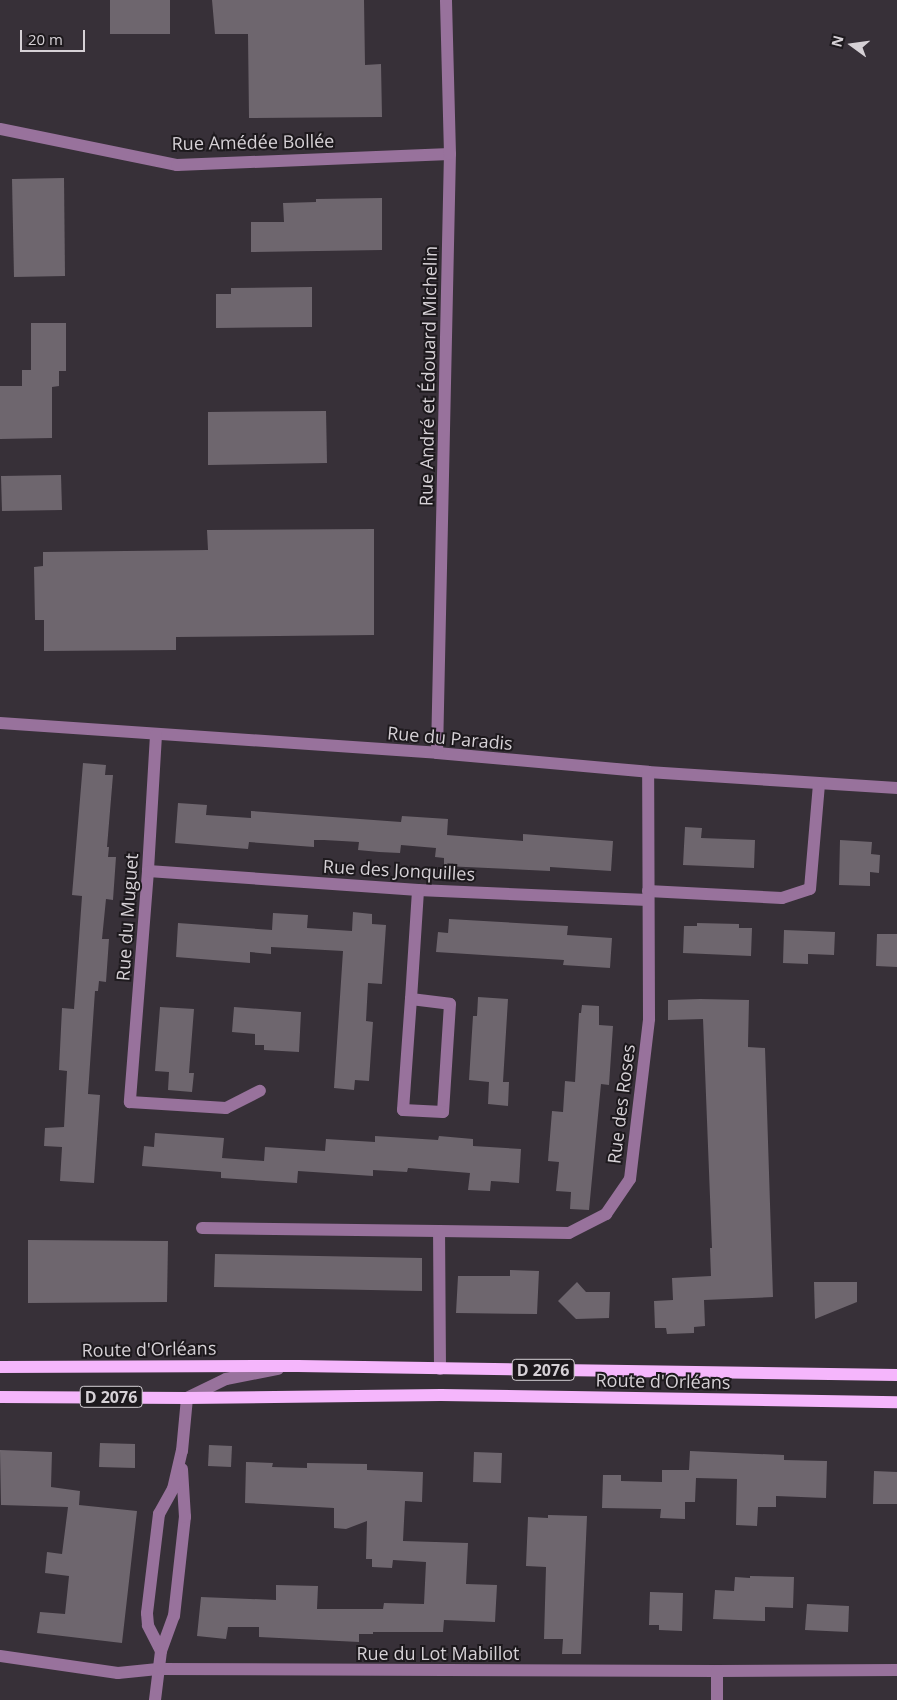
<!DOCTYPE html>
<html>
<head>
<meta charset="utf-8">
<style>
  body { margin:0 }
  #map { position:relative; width:897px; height:1700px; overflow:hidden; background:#373038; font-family:"Open Sans",sans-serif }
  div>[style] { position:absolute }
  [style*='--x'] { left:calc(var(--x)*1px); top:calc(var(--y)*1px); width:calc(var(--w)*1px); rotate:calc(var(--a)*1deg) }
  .building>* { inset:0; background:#6e666e }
  .minor>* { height:12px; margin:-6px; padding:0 6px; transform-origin:6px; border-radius:6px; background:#98729c }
  .major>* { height:12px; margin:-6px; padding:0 6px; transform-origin:6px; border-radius:6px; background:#f5b6fc }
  span { translate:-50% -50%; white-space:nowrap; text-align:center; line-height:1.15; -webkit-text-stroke:4px #1d191d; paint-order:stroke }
  .shield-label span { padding:1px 4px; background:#1d191d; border:1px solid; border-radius:4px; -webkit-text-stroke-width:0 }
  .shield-label { font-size:16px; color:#d6d1d6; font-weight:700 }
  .street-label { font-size:18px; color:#d6d1d6 }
  .north { position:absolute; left:827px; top:20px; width:50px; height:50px; -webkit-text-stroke:4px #1d191d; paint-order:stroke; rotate:284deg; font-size:14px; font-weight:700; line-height:20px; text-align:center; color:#d6d1d6 }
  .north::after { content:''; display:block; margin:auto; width:18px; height:22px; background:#d6d1d6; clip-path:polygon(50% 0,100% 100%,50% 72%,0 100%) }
  .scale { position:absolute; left:20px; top:30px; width:65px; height:22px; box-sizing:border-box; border:2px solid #d6d1d6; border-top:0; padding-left:6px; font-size:15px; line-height:18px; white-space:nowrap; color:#d6d1d6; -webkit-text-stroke:4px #1d191d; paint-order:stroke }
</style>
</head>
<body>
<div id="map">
  <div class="building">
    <div style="clip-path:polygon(110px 0,170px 0,170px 34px,110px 34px)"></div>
    <div style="clip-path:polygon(212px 0,364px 0,365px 65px,381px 64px,382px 117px,249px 118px,248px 34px,215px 34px)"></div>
    <div style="clip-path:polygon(64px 178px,65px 276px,14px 277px,12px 179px)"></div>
    <div style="clip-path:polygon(382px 198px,382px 250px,251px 252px,251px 222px,284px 222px,283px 203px,316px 202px,316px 199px)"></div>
    <div style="clip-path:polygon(312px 287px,312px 327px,216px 328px,216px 294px,231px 294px,231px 288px)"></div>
    <div style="clip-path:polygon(31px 323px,66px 323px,66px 371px,59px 371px,59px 386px,52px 387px,52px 438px,0 439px,0 386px,22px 386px,22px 370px,31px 370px)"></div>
    <div style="clip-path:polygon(326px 411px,327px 463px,208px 465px,208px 412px)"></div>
    <div style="clip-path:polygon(61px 475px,62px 510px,2px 511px,1px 476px)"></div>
    <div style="clip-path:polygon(374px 529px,374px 635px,176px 637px,176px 650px,44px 651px,44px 620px,35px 620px,34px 567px,43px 566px,43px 552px,208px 550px,207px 530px)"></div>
    <div style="clip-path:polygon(83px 763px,106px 765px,105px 775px,113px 775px,107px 847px,109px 847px,108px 857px,116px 857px,113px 900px,106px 899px,102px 939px,109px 939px,106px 982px,99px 981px,98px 991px,95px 991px,88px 1094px,100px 1095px,94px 1183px,60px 1181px,62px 1147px,44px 1146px,45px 1128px,64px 1127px,67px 1071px,59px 1070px,62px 1008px,74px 1009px,82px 896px,72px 895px)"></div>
    <div style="clip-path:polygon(178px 803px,207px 805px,206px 815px,251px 818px,251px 811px,401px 822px,402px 816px,448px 819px,447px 835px,523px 841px,523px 834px,613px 841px,611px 871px,550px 867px,550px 871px,444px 866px,444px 858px,435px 857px,436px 848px,401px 845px,400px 853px,379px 852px,358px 850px,359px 842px,324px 840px,314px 840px,314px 847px,249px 842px,248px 849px,175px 843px)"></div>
    <div style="clip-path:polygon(685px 827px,702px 828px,701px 838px,755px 840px,754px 868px,683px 865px)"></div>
    <div style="clip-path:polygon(840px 840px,872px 842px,871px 854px,880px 855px,879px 873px,870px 872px,870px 886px,839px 885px)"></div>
    <div style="clip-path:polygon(353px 912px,372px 914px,372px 924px,386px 925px,382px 984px,368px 983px,366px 1021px,373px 1022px,369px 1081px,355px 1080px,354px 1090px,334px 1088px,343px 951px,271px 947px,271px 954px,250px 952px,250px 963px,176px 957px,178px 923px,272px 930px,273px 913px,308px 915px,307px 928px,352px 931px)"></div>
    <div style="clip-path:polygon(449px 919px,568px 926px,567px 935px,612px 938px,610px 968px,563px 965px,564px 960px,436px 952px,438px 932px,448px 933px)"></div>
    <div style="clip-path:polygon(697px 923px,739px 924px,739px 928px,752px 928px,751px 956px,683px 953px,684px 926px,697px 926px)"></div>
    <div style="clip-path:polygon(784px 930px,835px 932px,834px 955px,808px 954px,808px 964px,783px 963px)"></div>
    <div style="clip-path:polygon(877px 934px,897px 934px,897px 967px,876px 966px)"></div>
    <div style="clip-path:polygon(478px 997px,508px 999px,503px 1082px,509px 1082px,508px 1106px,488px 1104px,489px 1082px,469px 1080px,473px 1016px,477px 1016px)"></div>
    <div style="clip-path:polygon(700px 999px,749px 1000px,748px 1047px,765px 1048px,773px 1297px,704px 1300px,705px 1326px,694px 1327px,694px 1333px,667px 1334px,666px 1328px,655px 1328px,654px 1301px,673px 1300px,672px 1278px,711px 1276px,710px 1248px,712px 1248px,703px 1019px,668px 1020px,668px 1000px)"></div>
    <div style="clip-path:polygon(582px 1005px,599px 1006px,599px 1025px,613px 1026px,609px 1085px,601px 1084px,589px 1210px,570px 1209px,571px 1192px,556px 1191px,559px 1162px,548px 1161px,552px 1111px,563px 1112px,565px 1081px,575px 1082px,579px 1013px,581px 1013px)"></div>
    <div style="clip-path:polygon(160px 1007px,194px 1009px,189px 1073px,194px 1073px,192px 1092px,168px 1090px,169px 1072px,155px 1071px)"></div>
    <div style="clip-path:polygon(234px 1007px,301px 1012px,299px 1052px,264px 1050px,264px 1045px,255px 1045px,255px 1034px,232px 1032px)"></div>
    <div style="clip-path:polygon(155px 1133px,224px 1138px,222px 1158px,264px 1161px,265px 1147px,325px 1151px,326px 1139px,375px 1142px,375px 1136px,438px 1140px,439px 1136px,473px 1139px,473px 1146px,521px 1149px,519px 1183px,491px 1181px,490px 1191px,468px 1190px,470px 1173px,408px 1168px,407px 1172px,373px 1170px,373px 1176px,298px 1171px,297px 1183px,221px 1178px,221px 1167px,221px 1172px,142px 1166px,144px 1146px,154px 1147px)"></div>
    <div style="clip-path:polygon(28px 1240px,168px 1241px,167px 1302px,28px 1303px)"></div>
    <div style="clip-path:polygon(215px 1254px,422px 1258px,422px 1291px,214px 1287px)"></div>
    <div style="clip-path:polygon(510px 1270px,539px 1271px,537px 1314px,456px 1313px,458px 1276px,510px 1276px)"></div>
    <div style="clip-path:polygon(577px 1282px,586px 1292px,610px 1292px,609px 1318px,576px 1319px,558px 1301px)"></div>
    <div style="clip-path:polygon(814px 1282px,857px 1282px,857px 1302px,815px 1319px)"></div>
    <div style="clip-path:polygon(100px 1443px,135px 1444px,135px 1468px,99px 1467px)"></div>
    <div style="clip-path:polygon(209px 1445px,232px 1446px,231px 1467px,208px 1466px)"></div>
    <div style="clip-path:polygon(0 1450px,52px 1452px,51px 1487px,80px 1491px,79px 1505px,137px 1511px,122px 1643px,37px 1633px,40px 1612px,65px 1614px,69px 1576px,45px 1573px,47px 1552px,62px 1554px,68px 1507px,1px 1505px)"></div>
    <div style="clip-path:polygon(690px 1451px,784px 1455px,784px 1460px,827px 1461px,826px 1498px,776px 1496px,776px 1507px,758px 1507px,757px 1526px,736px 1525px,737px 1479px,696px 1478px,695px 1502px,685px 1502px,685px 1519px,660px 1518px,661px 1509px,602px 1508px,603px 1475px,621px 1475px,621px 1481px,662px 1482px,662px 1470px,689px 1470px)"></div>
    <div style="clip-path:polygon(474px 1452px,502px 1453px,501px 1483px,473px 1482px)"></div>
    <div style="clip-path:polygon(246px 1462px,273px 1463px,272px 1467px,307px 1468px,307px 1463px,367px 1464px,367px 1470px,423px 1472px,422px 1502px,405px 1501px,403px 1541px,468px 1543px,466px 1584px,497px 1585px,495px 1622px,444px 1620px,443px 1632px,373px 1632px,373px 1634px,359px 1634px,359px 1642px,259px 1637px,259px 1627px,228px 1627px,226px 1639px,197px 1636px,201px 1597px,276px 1600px,276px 1585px,318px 1586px,317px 1609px,383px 1609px,384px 1603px,424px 1604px,426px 1562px,393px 1560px,392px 1568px,372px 1567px,372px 1559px,366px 1559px,367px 1521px,346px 1529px,334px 1528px,334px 1508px,245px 1503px)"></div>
    <div style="clip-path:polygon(874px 1471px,897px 1472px,897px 1504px,873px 1504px)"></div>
    <div style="clip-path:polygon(548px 1515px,587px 1516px,581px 1654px,562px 1654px,563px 1639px,544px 1639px,546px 1567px,526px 1566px,528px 1517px,548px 1518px)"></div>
    <div style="clip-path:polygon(750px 1576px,794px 1577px,793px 1608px,765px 1607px,765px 1621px,713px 1619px,715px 1590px,734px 1591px,735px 1577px,750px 1578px)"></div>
    <div style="clip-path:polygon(650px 1592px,683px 1593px,682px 1631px,659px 1630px,659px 1625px,649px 1625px)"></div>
    <div style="clip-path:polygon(807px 1604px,849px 1606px,848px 1632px,805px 1630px)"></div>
  </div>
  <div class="minor">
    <div style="--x:0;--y:129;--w:181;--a:11.5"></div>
    <div style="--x:177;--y:165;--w:273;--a:-2.3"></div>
    <div style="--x:0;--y:723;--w:438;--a:3.9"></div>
    <div style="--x:437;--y:753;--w:212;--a:5.1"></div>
    <div style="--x:648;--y:772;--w:250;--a:3.7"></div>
    <div style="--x:156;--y:735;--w:136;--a:93.4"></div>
    <div style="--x:148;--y:871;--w:232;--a:94.5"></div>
    <div style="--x:130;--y:1102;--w:96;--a:3.6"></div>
    <div style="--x:226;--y:1108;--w:38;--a:-27"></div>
    <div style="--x:437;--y:753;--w:599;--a:-88.76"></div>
    <div style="--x:450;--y:154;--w:154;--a:-91.5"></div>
    <div style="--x:148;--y:871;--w:271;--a:4"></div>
    <div style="--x:418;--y:890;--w:230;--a:2.5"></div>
    <div style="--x:648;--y:891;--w:134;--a:3"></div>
    <div style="--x:782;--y:898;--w:29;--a:-18"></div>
    <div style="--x:810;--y:889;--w:106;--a:-85.1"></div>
    <div style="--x:411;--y:999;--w:39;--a:7"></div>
    <div style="--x:450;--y:1004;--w:108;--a:93.7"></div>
    <div style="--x:443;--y:1112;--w:40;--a:-177.1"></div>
    <div style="--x:403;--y:1110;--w:111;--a:-85.9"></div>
    <div style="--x:411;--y:999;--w:109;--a:-86.3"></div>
    <div style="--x:202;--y:1228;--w:237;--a:0.7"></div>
    <div style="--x:440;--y:1369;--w:138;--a:-90.4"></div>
    <div style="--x:439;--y:1231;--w:130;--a:0.9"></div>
    <div style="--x:569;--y:1233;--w:42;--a:-27.2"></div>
    <div style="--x:606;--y:1214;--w:42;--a:-55.6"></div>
    <div style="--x:630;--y:1179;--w:161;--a:-83.2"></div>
    <div style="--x:649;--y:1019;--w:247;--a:-90.2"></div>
    <div style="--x:161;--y:1651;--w:37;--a:-70"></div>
    <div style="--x:174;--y:1616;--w:100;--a:-83.7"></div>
    <div style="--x:185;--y:1517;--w:48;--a:-93.6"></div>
    <div style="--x:0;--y:1656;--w:119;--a:8.2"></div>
    <div style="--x:118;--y:1673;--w:40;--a:-5.7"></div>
    <div style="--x:158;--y:1669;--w:559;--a:0.2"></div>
    <div style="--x:717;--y:1671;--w:180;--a:-0.3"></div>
    <div style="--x:717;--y:1671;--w:29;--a:90"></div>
    <div style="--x:155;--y:1700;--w:49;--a:-83"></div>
    <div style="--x:161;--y:1651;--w:29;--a:-117"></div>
    <div style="--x:148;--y:1625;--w:12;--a:-95"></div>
    <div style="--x:147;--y:1613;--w:100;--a:-83.1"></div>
    <div style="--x:159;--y:1514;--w:29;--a:-61"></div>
    <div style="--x:173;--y:1489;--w:39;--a:-77"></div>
    <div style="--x:182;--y:1451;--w:53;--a:-84.6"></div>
    <div style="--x:187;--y:1398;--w:43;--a:-26"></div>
    <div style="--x:226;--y:1379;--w:53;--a:-10.9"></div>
  </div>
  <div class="major">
    <div style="--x:0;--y:1367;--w:298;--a:-0.2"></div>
    <div style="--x:298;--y:1366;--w:599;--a:0.86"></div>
    <div style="--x:0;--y:1397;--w:187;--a:0.3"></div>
    <div style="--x:187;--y:1398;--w:254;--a:-0.7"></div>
    <div style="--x:441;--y:1395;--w:456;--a:0.9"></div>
  </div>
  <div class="shield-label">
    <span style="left:543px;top:1370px">D 2076</span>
    <span style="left:111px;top:1397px">D 2076</span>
  </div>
  <div class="street-label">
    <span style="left:253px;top:142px;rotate:-1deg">Rue Amédée Bollée</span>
    <span style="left:428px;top:376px;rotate:-89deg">Rue André et Édouard Michelin</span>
    <span style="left:450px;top:738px;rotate:5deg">Rue du Paradis</span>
    <span style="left:399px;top:870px;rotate:3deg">Rue des Jonquilles</span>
    <span style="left:127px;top:917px;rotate:-86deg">Rue du Muguet</span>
    <span style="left:621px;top:1104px;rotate:-83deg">Rue des Roses</span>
    <span style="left:149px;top:1349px;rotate:-1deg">Route d'Orléans</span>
    <span style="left:663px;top:1381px;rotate:1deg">Route d'Orléans</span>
    <span style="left:438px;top:1653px">Rue du Lot Mabillot</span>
  </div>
  <div class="north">N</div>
  <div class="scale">20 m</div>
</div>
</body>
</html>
